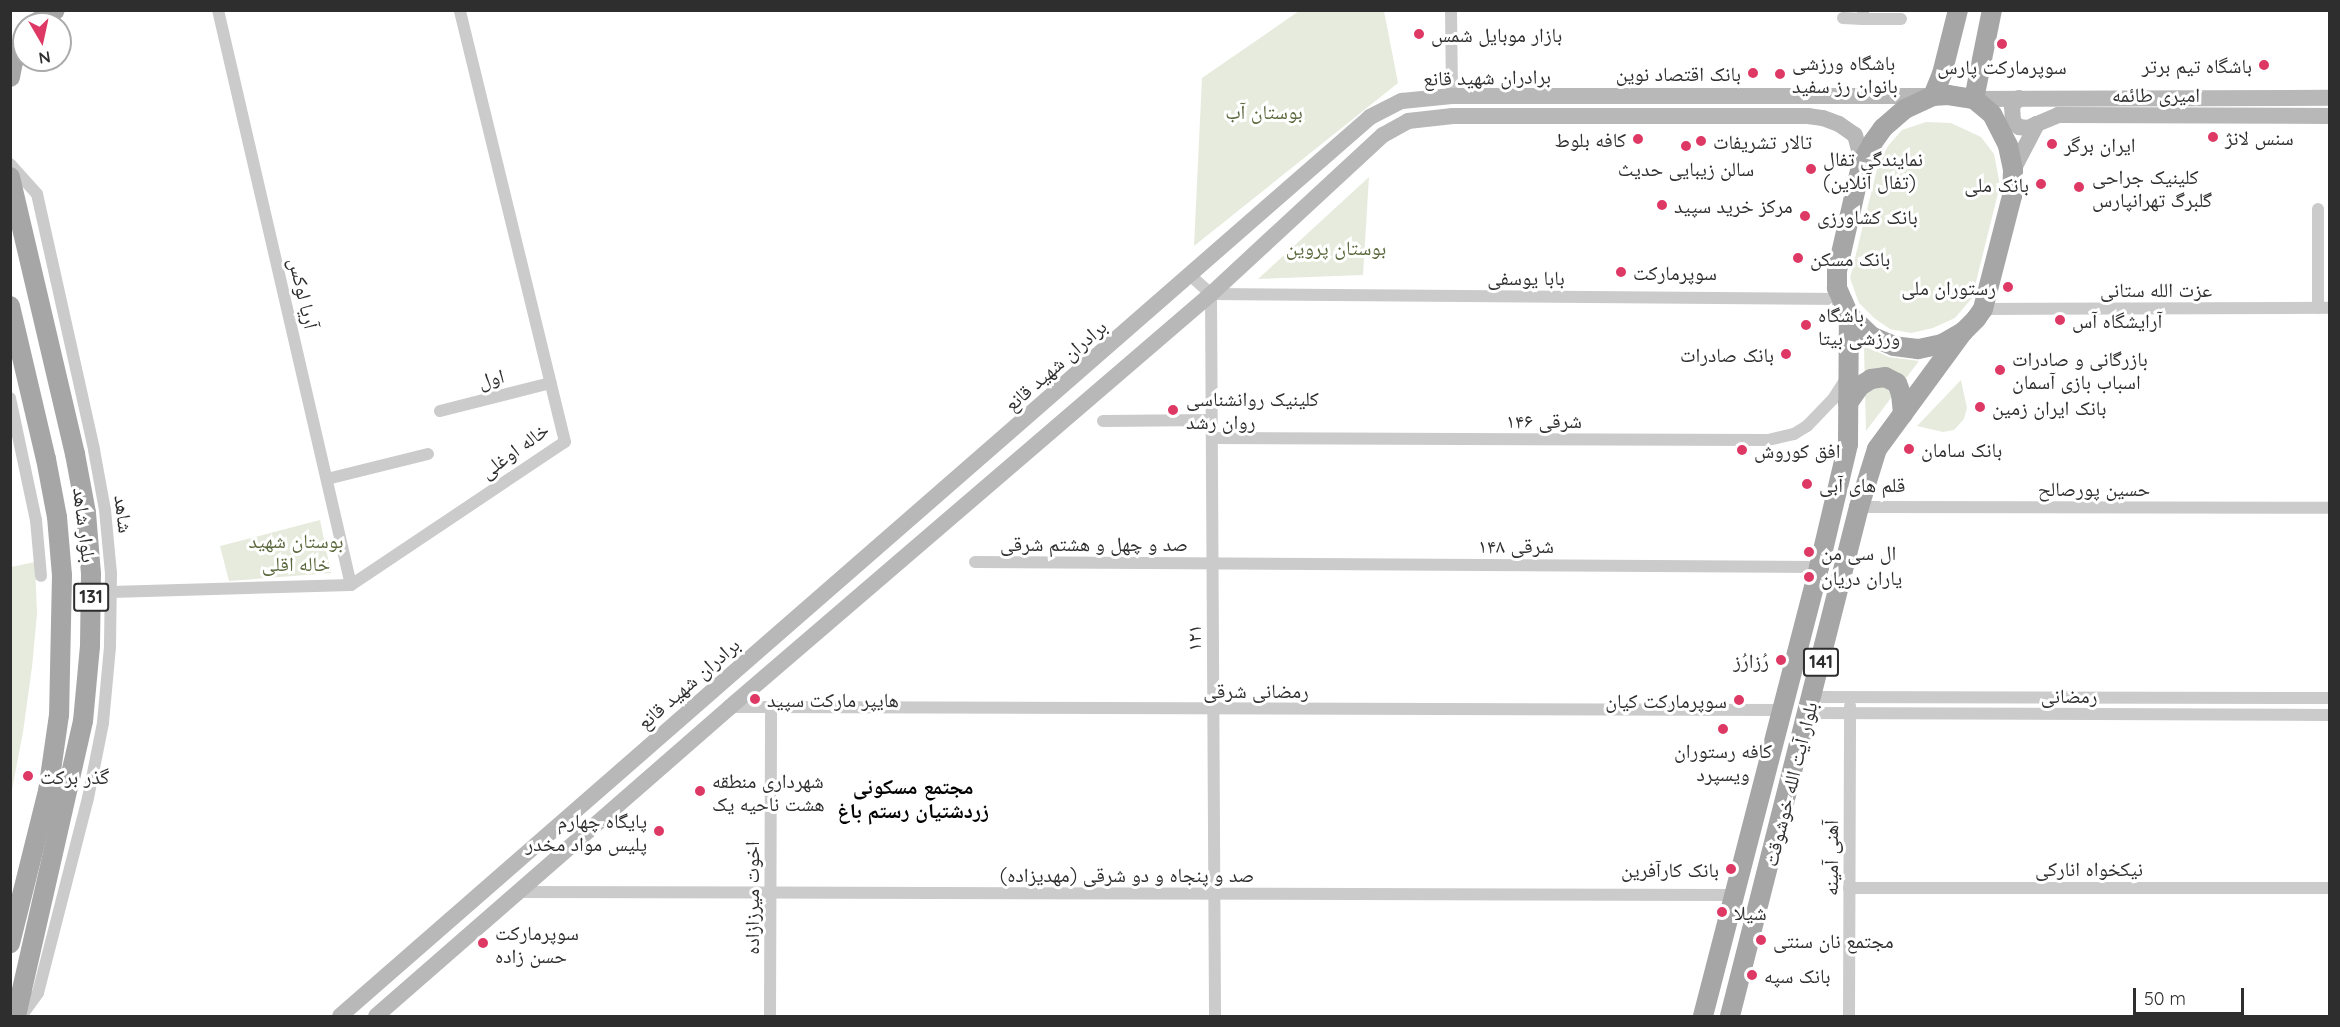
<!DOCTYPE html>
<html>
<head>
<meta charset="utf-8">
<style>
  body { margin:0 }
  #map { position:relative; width:2340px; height:1027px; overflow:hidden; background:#fff; font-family:Quicksand,"Noto Naskh Arabic",sans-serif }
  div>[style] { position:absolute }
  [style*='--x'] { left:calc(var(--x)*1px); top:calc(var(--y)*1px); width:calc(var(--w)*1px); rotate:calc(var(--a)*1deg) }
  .green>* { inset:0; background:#e7ebdd }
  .street>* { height:12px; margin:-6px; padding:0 6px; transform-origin:6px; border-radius:6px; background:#cbcbcb }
  .secondary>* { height:16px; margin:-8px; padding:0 8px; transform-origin:8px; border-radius:8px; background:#b8b8b8 }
  .primary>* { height:20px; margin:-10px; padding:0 10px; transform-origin:10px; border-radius:10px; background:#a6a6a6 }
  .dots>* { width:16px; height:16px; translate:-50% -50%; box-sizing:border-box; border:3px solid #fff; border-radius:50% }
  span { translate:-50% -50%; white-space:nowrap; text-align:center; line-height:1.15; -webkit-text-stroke:6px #fff; paint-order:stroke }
  .shield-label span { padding:2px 4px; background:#fff; border:2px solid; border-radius:4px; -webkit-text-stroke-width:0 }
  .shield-label { font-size:18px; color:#2e2e2e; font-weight:700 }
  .poi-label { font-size:20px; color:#2e2e2e }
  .left { translate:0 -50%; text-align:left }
  .right { translate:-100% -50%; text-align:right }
  .street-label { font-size:20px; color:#2e2e2e }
  .park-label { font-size:20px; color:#5a683d }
  .neighbourhood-label { font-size:21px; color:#000; font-weight:700 }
  .frame { position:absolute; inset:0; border:12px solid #2e2e2e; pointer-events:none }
  .north { position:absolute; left:12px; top:12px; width:60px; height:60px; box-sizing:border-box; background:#fff; border:2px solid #ababab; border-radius:50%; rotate:171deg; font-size:16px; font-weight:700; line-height:24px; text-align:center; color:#2e2e2e }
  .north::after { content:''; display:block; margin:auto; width:21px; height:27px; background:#de3865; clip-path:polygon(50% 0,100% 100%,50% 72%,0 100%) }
  .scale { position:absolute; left:2133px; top:988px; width:111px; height:27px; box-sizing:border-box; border:3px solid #2e2e2e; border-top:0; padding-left:8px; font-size:18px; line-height:21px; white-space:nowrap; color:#2e2e2e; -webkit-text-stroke:4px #fff; paint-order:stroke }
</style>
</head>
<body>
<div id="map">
  <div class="green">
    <div style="clip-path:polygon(1299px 11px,1384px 11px,1398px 83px,1194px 246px,1202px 78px)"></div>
    <div style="clip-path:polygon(1926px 122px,1951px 123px,1981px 137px,1994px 154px,2000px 185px,1972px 298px,1955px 318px,1933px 328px,1911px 333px,1890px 329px,1874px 318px,1859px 303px,1850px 278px,1878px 165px,1888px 146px,1902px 130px)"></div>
    <div style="clip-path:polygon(1369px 177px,1363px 275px,1258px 279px)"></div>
    <div style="clip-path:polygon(1864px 346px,1889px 357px,1919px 361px,1866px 431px)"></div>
    <div style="clip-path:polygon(1961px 380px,1967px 408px,1964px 419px,1954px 430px,1943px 432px,1917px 426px)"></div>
    <div style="clip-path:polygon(320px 520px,331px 573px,229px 581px,220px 546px)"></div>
    <div style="clip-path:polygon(35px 562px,37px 614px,32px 667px,23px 732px,11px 795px,11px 567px)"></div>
  </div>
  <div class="street">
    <div style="--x:218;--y:10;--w:590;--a:76.98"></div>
    <div style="--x:1451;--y:10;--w:86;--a:89.3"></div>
    <div style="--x:1843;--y:18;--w:20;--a:3"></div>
    <div style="--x:1863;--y:19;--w:9;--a:-90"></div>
    <div style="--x:1863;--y:19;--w:38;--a:0"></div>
    <div style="--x:10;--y:164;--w:40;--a:48"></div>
    <div style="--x:37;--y:194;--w:262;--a:77.4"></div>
    <div style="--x:94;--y:450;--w:61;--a:79.6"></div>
    <div style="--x:105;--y:510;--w:63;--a:84.6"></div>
    <div style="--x:111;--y:573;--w:74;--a:90.8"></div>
    <div style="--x:110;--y:647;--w:76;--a:95.3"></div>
    <div style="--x:103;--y:723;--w:76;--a:101.3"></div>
    <div style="--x:88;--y:798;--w:201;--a:104.4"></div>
    <div style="--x:38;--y:993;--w:29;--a:126"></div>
    <div style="--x:2318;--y:209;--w:99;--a:90"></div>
    <div style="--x:1191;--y:276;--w:27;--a:42"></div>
    <div style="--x:1211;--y:294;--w:722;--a:89.68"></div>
    <div style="--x:1211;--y:294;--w:630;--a:0.45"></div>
    <div style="--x:1983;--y:309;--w:347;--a:-0.2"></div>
    <div style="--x:10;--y:398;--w:125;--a:78"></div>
    <div style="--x:36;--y:520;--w:56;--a:84.9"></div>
    <div style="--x:440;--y:411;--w:114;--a:-14.2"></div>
    <div style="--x:1103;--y:421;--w:108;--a:-0.5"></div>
    <div style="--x:1212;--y:438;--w:556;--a:0.21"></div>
    <div style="--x:1768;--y:440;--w:27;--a:-13"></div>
    <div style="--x:1794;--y:434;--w:15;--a:-32"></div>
    <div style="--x:1807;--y:426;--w:37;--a:-46"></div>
    <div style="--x:1833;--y:399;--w:27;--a:-57"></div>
    <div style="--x:327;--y:479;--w:104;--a:-13.9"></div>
    <div style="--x:1859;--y:507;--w:471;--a:0.1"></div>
    <div style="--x:975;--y:562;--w:844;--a:0.34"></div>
    <div style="--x:111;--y:592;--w:240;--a:-1.7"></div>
    <div style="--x:351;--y:585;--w:257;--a:-33.8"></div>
    <div style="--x:565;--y:442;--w:445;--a:-103.7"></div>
    <div style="--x:1813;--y:697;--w:517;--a:0.11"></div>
    <div style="--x:730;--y:707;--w:1052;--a:0.16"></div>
    <div style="--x:1809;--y:713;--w:521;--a:0.22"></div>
    <div style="--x:1849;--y:888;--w:481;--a:0"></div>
    <div style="--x:519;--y:892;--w:1215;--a:0.14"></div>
    <div style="--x:770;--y:1016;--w:309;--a:-89.8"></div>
    <div style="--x:1849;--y:1016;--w:310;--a:-89.8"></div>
  </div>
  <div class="secondary">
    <div style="--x:2019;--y:98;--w:11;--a:131"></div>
    <div style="--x:2012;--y:106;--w:16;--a:86"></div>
    <div style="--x:2013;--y:122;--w:8;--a:40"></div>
    <div style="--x:2019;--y:127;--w:9;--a:6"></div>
    <div style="--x:2028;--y:128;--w:10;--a:-24"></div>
    <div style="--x:1974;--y:99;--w:356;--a:-0.2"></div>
    <div style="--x:2013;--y:170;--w:52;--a:-62.4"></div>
    <div style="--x:2037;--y:124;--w:23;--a:-23"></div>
    <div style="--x:2058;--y:115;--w:272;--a:0.2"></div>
    <div style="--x:340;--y:1016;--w:1367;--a:-41.11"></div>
    <div style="--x:1370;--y:117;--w:36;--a:-27"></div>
    <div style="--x:1402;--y:101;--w:50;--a:-5.7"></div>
    <div style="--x:1452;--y:96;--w:480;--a:0"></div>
    <div style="--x:376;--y:1016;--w:470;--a:-41.1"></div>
    <div style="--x:730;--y:707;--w:634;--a:-40.65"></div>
    <div style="--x:1211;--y:294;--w:234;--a:-42.8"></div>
    <div style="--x:1383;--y:135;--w:29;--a:-29"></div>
    <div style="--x:1408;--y:121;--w:45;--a:-6.3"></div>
    <div style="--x:1453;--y:116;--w:355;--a:0"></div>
    <div style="--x:1808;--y:116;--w:15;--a:8"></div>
    <div style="--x:1823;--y:118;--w:17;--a:21"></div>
    <div style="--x:1839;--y:124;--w:19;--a:35"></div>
    <div style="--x:1855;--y:135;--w:28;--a:75"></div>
  </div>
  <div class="primary">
    <div style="--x:35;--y:24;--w:24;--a:-35"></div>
    <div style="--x:10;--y:77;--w:15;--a:-79"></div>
    <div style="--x:13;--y:62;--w:23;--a:-61"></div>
    <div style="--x:1948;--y:95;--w:26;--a:9"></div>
    <div style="--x:1974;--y:99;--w:23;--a:40"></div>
    <div style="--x:1992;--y:114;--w:36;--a:63"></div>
    <div style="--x:2008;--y:146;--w:25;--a:78"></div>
    <div style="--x:2013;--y:170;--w:26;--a:92"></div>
    <div style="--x:2012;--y:196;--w:117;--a:104.4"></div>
    <div style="--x:1983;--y:309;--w:12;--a:125"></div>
    <div style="--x:1976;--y:319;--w:18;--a:135"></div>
    <div style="--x:1963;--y:332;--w:24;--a:150"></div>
    <div style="--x:1942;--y:344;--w:25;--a:168"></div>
    <div style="--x:1918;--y:349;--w:24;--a:-173"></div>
    <div style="--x:1894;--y:346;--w:25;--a:-157"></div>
    <div style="--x:1871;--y:336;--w:30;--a:-136"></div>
    <div style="--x:1849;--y:315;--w:30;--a:-114"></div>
    <div style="--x:1837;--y:288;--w:17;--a:-90"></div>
    <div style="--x:1837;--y:271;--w:112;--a:-77.1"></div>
    <div style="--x:1862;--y:162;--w:23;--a:-61"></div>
    <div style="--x:1873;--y:142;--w:17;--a:-54"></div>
    <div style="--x:1883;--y:128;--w:29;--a:-41"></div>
    <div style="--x:1905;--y:109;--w:31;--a:-25"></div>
    <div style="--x:1933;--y:96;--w:15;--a:-4"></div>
    <div style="--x:1933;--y:96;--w:24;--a:-68"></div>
    <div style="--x:1942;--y:74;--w:66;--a:-76"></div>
    <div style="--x:1974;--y:99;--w:91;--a:-78.6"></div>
    <div style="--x:10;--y:177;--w:285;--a:76.8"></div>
    <div style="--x:75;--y:454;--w:60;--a:79.4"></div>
    <div style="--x:86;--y:513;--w:61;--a:85.3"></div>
    <div style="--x:91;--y:574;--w:72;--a:90.8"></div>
    <div style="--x:90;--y:646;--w:75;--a:95.3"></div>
    <div style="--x:83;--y:721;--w:303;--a:102.8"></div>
    <div style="--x:10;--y:306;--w:157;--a:76.8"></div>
    <div style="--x:46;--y:459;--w:59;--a:79.3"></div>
    <div style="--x:57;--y:517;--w:58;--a:85.1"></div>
    <div style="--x:62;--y:575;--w:140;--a:91.2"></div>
    <div style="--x:59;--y:715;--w:77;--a:98.2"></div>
    <div style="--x:48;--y:791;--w:157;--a:104"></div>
    <div style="--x:1848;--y:403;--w:21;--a:-55"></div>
    <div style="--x:1860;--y:386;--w:13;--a:-32"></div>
    <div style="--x:1871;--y:379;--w:14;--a:-8"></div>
    <div style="--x:1885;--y:377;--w:13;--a:27"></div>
    <div style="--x:1897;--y:383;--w:12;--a:70"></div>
    <div style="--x:1901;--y:394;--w:20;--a:84"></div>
    <div style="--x:1703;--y:1016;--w:464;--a:-75.5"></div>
    <div style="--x:1819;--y:567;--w:126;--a:-76.7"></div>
    <div style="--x:1848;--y:444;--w:129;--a:-89.6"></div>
    <div style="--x:1730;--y:1016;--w:525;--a:-75.78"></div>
    <div style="--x:1859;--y:507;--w:61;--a:-72.8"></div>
    <div style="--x:1877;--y:449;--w:145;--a:-53.7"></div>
  </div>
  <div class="dots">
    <div style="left:1419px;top:34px;background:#de3865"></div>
    <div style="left:2002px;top:44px;background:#de3865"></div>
    <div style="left:2264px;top:65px;background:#de3865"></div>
    <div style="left:1753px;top:73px;background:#de3865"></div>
    <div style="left:1780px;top:74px;background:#de3865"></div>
    <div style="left:2213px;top:137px;background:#de3865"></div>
    <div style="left:1638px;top:139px;background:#de3865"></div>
    <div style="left:1701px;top:141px;background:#de3865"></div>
    <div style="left:2052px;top:144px;background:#de3865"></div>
    <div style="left:1686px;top:146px;background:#de3865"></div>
    <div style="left:1811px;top:169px;background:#de3865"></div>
    <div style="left:2041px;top:184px;background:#de3865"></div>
    <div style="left:2079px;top:187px;background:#de3865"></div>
    <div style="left:1662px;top:205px;background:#de3865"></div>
    <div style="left:1805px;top:216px;background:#de3865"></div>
    <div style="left:1798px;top:258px;background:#de3865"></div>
    <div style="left:1621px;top:272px;background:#de3865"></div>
    <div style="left:2008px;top:287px;background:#de3865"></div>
    <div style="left:2060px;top:320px;background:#de3865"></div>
    <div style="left:1806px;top:325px;background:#de3865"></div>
    <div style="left:1786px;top:354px;background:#de3865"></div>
    <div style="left:2000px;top:370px;background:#de3865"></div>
    <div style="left:1980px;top:407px;background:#de3865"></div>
    <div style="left:1173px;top:410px;background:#de3865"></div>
    <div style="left:1909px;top:449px;background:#de3865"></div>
    <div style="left:1742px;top:450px;background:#de3865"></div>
    <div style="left:1807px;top:484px;background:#de3865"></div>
    <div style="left:1809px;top:552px;background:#de3865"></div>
    <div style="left:1809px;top:577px;background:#de3865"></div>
    <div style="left:1781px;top:660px;background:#de3865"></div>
    <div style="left:755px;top:699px;background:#de3865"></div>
    <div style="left:1739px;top:700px;background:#de3865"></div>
    <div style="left:1723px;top:729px;background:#de3865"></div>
    <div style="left:28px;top:776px;background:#de3865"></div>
    <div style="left:700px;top:791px;background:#de3865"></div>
    <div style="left:659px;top:831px;background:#de3865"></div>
    <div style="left:1731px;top:869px;background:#de3865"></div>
    <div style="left:1722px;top:912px;background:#de3865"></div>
    <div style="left:1761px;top:940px;background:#de3865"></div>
    <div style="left:483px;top:943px;background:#de3865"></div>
    <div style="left:1752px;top:975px;background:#de3865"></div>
  </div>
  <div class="shield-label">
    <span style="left:91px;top:597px">131</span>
    <span style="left:1821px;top:662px">141</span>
  </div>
  <div class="poi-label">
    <span class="left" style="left:1431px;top:34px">بازار موبایل شمس</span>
    <span class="left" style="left:1792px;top:74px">باشگاه ورزشی<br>بانوان رز سفید</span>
    <span class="right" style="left:2252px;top:65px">باشگاه تیم برتر</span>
    <span style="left:2002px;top:66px">سوپرمارکت پارس</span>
    <span class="right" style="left:1741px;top:73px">بانک اقتصاد نوین</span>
    <span class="left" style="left:2225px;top:137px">سنس لانژ</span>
    <span class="right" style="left:1626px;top:139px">کافه بلوط</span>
    <span class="left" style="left:1713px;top:141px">تالار تشریفات</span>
    <span class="left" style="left:2064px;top:144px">ایران برگر</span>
    <span class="left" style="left:1823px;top:170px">نمایندگی تفال<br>(تفال آنلاین)</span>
    <span style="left:1686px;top:168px">سالن زیبایی حدیث</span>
    <span class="left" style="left:2092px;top:188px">کلینیک جراحی<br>گلبرگ تهرانپارس</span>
    <span class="right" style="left:2029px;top:184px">بانک ملی</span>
    <span class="left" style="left:1674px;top:205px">مرکز خرید سپید</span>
    <span class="left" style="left:1817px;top:216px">بانک کشاورزی</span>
    <span class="left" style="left:1810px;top:258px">بانک مسکن</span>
    <span class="left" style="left:1633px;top:272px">سوپرمارکت</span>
    <span class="right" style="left:1996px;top:287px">رستوران ملی</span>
    <span class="left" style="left:1818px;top:326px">باشگاه<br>ورزشی بیتا</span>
    <span class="left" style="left:2072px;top:320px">آرایشگاه آس</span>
    <span class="right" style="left:1774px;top:354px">بانک صادرات</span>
    <span class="left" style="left:2012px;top:370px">بازرگانی و صادرات<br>اسباب بازی آسمان</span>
    <span class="left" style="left:1186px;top:410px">کلینیک روانشناسی<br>روان رشد</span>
    <span class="left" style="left:1992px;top:407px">بانک ایران زمین</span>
    <span class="left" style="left:1921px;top:449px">بانک سامان</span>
    <span class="left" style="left:1754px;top:450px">افق کوروش</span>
    <span class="left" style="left:1819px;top:484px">قلم های آبی</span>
    <span class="left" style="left:1821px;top:552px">ال سی من</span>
    <span class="left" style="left:1821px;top:577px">یاران دریان</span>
    <span class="right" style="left:1769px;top:660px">رُزارُز</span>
    <span class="left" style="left:767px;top:699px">هایپر مارکت سپید</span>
    <span class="right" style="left:1727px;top:700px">سوپرمارکت کیان</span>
    <span style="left:1723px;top:762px">کافه رستوران<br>ویسپرد</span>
    <span class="left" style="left:40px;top:776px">گذر برکت</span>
    <span class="left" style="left:712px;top:792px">شهرداری منطقه<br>هشت ناحیه یک</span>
    <span class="right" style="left:647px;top:832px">پایگاه چهارم<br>پلیس مواد مخدر</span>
    <span class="right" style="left:1719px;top:869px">بانک کارآفرین</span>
    <span class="left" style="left:1734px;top:912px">شیلا</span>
    <span class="left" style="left:495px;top:944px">سوپرمارکت<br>حسن زاده</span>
    <span class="left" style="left:1773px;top:940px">مجتمع نان سنتی</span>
    <span class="left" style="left:1764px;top:975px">بانک سپه</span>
  </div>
  <div class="street-label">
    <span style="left:1487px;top:77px;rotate:-1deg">برادران شهید قانع</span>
    <span style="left:2156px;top:94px">امیری طائمه</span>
    <span style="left:1526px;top:277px">بابا یوسفی</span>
    <span style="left:2156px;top:289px">عزت الله ستانی</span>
    <span style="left:304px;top:293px;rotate:77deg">آریا لوکس</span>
    <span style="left:1055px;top:365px;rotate:-41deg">برادران شهید قانع</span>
    <span style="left:491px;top:378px;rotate:-14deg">اول</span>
    <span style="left:1544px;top:420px">۱۴۶ شرقی</span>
    <span style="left:514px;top:450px;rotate:-36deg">خاله اوغلی</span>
    <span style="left:2094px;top:488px">حسین پورصالح</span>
    <span style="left:124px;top:514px;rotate:83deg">شاهد</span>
    <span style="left:85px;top:525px;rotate:83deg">بلوار شاهد</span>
    <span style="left:1094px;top:543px">صد و چهل و هشتم شرقی</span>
    <span style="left:1516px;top:545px">۱۴۸ شرقی</span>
    <span style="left:1193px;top:638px;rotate:-90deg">۱۲۱</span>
    <span style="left:688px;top:683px;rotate:-41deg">برادران شهید قانع</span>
    <span style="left:1256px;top:690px">رمضانی شرقی</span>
    <span style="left:2069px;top:695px">رمضانی</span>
    <span style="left:1790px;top:784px;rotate:-76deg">بلوار آیت الله خوشوقت</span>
    <span style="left:1830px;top:858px;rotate:-90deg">آهنی آمینه</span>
    <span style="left:2089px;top:868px">نیکخواه انارکی</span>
    <span style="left:1127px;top:874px">صد و پنجاه و دو شرقی (مهدیزاده)</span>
    <span style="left:751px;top:898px;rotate:-90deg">اخوت میرزازاده</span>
  </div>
  <div class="park-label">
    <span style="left:1264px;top:111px">بوستان آب</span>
    <span style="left:1336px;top:247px">بوستان پروین</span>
    <span style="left:296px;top:552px">بوستان شهید<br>خاله اقلی</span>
  </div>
  <div class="neighbourhood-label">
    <span style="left:913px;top:798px">مجتمع مسکونی<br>زردشتیان رستم باغ</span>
  </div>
  <div class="frame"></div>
  <div class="north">N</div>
  <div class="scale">50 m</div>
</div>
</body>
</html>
